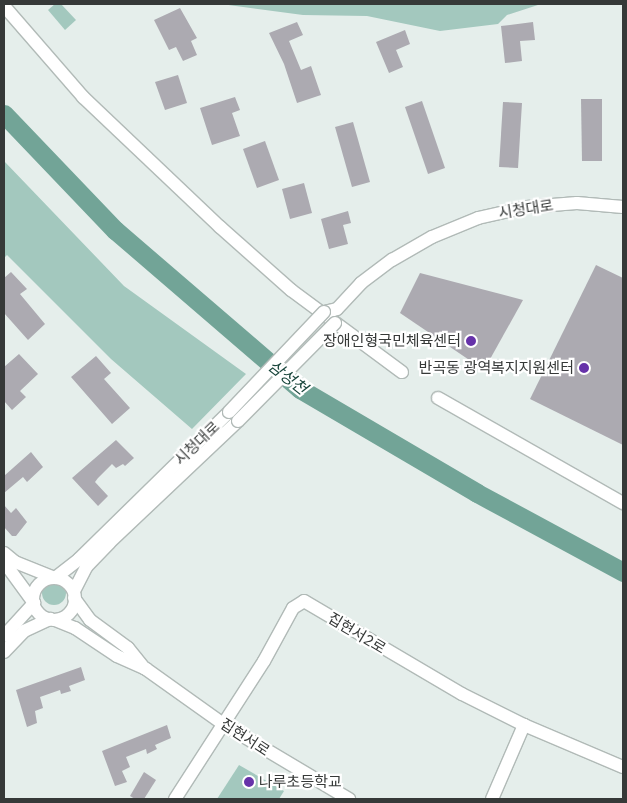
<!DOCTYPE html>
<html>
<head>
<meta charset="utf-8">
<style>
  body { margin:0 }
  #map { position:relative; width:627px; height:803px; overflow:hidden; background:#e5eeeb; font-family:"IBM Plex Sans","Noto Sans KR",sans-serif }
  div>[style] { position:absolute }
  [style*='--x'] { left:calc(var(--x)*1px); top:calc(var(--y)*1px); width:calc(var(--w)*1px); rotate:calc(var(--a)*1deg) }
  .green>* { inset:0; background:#a3c8be }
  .round { border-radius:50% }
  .river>* { height:19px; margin:-9.5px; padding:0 9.5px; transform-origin:9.5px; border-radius:9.5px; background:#72a497 }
  .building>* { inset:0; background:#acaab1 }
  .roads { filter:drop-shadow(1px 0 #b1bab7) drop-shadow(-1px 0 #b1bab7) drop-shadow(0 1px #b1bab7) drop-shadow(0 -1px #b1bab7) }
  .minor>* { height:12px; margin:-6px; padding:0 6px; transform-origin:6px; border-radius:6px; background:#fff }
  .minor>.ring { margin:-6px; padding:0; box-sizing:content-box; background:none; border:12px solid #fff; border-radius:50% }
  .bridges { filter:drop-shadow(1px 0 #b1bab7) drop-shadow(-1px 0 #b1bab7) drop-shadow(0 1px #b1bab7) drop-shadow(0 -1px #b1bab7) }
  .minor-bridge>* { height:12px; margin:-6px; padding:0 6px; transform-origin:6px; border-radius:6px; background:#fff }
  .dots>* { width:14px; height:14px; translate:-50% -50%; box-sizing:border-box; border:2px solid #fff; border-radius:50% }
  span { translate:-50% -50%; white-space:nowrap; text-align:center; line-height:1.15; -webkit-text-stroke:4.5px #fff; paint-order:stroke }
  .street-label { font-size:15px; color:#363938 }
  .poi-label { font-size:15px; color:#363938 }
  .right { translate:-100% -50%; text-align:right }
  .left { translate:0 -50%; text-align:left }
  .water-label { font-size:16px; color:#1a463c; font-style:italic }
  .frame { position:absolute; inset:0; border:5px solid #363938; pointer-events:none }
</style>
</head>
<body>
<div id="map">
  <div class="green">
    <div style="clip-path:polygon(55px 4px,61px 4px,76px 20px,65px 30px,48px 10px)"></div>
    <div style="clip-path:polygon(221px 4px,541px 4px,507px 15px,498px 24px,440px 31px,367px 16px,303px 15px)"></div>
    <div style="clip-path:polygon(4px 161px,124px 286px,246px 374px,192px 429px,111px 359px,7px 255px,4px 258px)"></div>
    <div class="round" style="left:42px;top:581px;width:24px;height:24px"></div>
    <div style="clip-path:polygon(239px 765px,284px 791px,279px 799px,217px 799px)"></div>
  </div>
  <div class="river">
    <div style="--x:4;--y:114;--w:161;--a:46.3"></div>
    <div style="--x:115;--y:230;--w:244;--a:40.7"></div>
    <div style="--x:300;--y:389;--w:205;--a:30.4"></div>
    <div style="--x:477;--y:493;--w:166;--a:28.4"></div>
  </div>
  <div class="building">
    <div style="clip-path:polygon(180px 8px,197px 38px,191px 41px,197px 55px,183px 61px,176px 47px,169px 50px,154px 20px)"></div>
    <div style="clip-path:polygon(297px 22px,303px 35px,289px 41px,301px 70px,311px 66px,321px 95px,297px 103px,284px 64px,269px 33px)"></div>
    <div style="clip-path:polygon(533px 22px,535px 40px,520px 41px,522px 61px,505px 63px,501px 26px)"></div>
    <div style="clip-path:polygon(405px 30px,410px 44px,396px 50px,403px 67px,389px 73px,376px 42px)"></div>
    <div style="clip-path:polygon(178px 75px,187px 103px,165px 110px,155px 82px)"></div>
    <div style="clip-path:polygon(235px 97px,240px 110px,232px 113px,240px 136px,212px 145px,200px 108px)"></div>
    <div style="clip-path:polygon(581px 99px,602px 99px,602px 161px,582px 161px)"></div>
    <div style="clip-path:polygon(422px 101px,445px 168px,428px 174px,405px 107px)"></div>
    <div style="clip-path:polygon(503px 102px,522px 103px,518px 168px,499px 167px)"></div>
    <div style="clip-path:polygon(353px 122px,370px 182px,352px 187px,335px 127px)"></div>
    <div style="clip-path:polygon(265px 141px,279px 180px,257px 188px,243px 149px)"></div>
    <div style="clip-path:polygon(304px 183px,312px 213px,290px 219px,282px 189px)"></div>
    <div style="clip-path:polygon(348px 211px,351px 223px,343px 225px,348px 244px,329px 249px,321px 219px)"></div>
    <div style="clip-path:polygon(596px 265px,623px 278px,623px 445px,530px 399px)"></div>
    <div style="clip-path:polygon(11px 272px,27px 289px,20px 294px,45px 324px,28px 340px,4px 313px,4px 278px)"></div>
    <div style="clip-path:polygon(420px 273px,523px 300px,484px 370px,400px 313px)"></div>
    <div style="clip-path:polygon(19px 354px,38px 374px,20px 391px,26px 397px,12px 410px,4px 401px,4px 367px)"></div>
    <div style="clip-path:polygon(96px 356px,111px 373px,104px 379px,130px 408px,112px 424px,71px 377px)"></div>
    <div style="clip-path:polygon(116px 440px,134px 458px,125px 466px,123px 464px,116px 468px,112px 464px,98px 478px,95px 482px,108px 496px,98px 506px,72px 478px)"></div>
    <div style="clip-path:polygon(31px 452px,43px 467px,27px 482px,23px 477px,4px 493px,4px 476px)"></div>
    <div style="clip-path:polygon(4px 505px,11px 513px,16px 508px,27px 522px,16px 536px,12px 536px,4px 527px)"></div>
    <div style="clip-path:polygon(81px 667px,85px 680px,69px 686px,71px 691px,61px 694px,60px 690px,40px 697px,43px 708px,35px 711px,37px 723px,27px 727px,16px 690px)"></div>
    <div style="clip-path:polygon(167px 725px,171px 738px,155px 745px,157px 749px,147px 754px,146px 749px,126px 757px,130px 767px,122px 771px,127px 782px,115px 786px,102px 751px)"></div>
    <div style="clip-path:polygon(144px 772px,156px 780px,144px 799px,135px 799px,130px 796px)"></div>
  </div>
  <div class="roads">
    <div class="minor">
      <div style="--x:4;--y:6;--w:121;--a:49"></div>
      <div style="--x:83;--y:97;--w:189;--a:43.5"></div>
      <div style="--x:220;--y:227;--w:95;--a:41.6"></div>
      <div style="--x:291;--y:290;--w:138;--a:36.5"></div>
      <div style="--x:324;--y:312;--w:13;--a:-13"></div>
      <div style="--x:337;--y:309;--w:35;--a:-47"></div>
      <div style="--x:361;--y:283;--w:39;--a:-37"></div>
      <div style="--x:392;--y:260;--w:46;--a:-29.9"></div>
      <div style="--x:432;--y:237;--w:50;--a:-22.4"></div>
      <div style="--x:478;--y:218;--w:50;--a:-12.7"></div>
      <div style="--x:527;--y:207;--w:50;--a:-4.6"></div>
      <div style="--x:577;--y:203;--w:46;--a:5"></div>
      <div style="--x:438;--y:398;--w:213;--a:29.6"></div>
      <div style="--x:4;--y:553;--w:14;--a:39"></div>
      <div style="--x:15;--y:562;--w:43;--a:21.8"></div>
      <div style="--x:4;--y:562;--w:51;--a:53.8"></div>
      <div style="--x:55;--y:578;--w:31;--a:-38"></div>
      <div style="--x:79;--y:559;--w:210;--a:-44.4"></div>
      <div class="ring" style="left:33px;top:578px;width:30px;height:30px"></div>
      <div style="--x:74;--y:591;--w:27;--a:-63"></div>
      <div style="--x:86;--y:567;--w:33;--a:-46"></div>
      <div style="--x:109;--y:543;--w:178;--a:-43.4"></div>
      <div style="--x:74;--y:598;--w:27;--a:54"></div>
      <div style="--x:90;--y:620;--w:47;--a:36.4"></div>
      <div style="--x:128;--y:648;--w:26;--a:51"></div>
      <div style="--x:55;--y:620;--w:22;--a:22"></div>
      <div style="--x:75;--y:628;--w:50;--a:33.7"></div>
      <div style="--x:117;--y:656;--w:32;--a:24"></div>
      <div style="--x:146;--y:669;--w:95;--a:35.5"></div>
      <div style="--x:223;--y:724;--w:147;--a:30.8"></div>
      <div style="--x:4;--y:636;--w:45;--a:-47.7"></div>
      <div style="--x:4;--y:652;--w:29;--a:-46"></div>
      <div style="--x:24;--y:631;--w:29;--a:-25"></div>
      <div style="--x:175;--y:799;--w:164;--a:-57.2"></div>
      <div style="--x:264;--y:661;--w:60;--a:-61.3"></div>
      <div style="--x:293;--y:608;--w:13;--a:-32"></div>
      <div style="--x:304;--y:601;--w:183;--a:30.5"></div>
      <div style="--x:462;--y:694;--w:69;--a:26.6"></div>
      <div style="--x:524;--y:725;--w:108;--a:23"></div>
      <div style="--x:492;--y:799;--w:81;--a:-66.6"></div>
    </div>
  </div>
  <div class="bridges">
    <div class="minor-bridge">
      <div style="--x:229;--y:412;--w:138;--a:-46.5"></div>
      <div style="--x:238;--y:421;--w:138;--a:-45.3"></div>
    </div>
  </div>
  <div class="dots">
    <div style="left:471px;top:341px;background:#6632a9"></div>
    <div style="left:584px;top:368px;background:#6632a9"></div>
    <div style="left:249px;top:782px;background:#6632a9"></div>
  </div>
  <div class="street-label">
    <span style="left:526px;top:209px;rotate:-9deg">시청대로</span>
    <span style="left:197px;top:443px;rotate:-44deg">시청대로</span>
    <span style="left:357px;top:633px;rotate:31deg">집현서2로</span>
    <span style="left:245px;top:737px;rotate:33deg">집현서로</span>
  </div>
  <div class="poi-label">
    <span class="right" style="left:461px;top:341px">장애인형국민체육센터</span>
    <span class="right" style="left:574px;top:368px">반곡동 광역복지지원센터</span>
    <span class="left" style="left:259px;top:782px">나루초등학교</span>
  </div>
  <div class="water-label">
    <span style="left:288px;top:377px;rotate:38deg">삼성천</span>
  </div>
  <div class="frame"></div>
</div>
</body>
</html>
